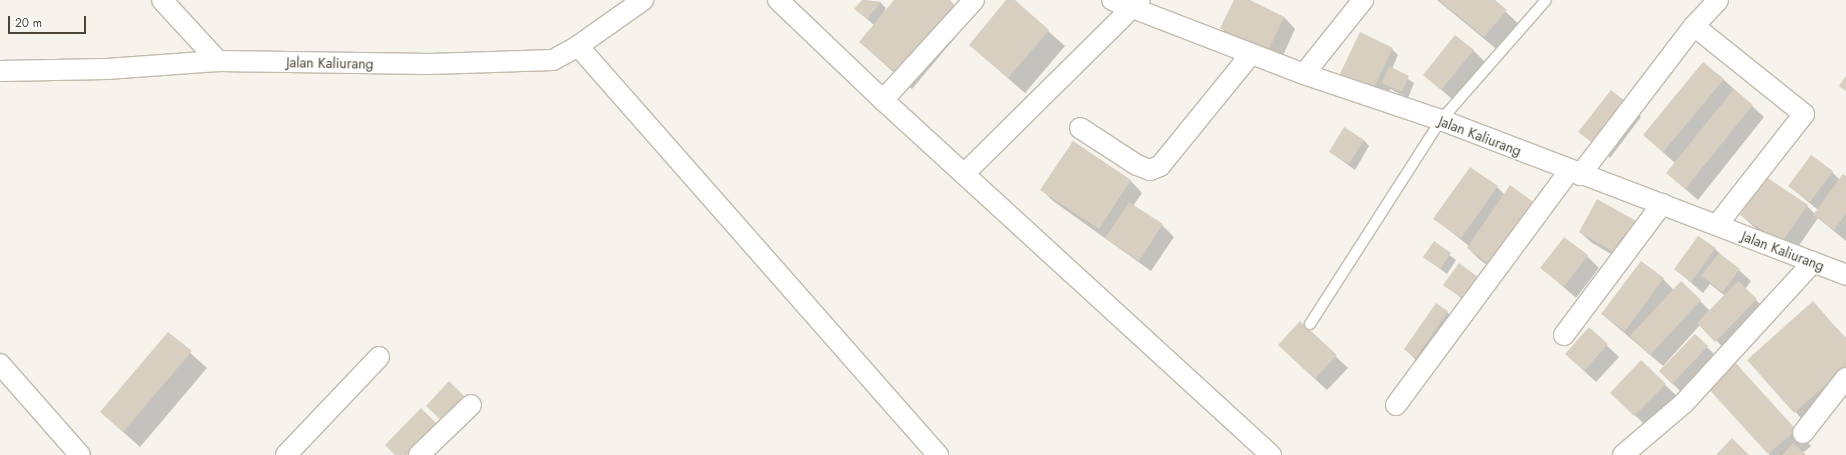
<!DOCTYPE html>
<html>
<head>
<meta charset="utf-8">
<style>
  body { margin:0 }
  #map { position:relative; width:1846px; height:455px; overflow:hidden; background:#f6f3ec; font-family:Jost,sans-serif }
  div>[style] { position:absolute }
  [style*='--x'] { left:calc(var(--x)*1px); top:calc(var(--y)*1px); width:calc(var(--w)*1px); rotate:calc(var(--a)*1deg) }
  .shadow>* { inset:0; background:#0003 }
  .building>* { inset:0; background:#d8cfc1 }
  .roads { filter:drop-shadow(1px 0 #c2bbae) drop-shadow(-1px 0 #c2bbae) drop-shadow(0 1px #c2bbae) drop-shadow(0 -1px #c2bbae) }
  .lane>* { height:10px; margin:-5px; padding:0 5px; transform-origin:5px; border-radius:5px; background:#fff }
  .street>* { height:20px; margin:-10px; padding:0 10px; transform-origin:10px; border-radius:10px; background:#fff }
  span { translate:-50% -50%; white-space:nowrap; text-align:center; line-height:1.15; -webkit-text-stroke:3px #fff; paint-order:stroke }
  .street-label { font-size:14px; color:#4b4439 }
  .scale { position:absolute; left:8px; top:16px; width:78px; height:18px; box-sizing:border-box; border:2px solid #4b4439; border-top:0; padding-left:5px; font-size:12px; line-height:14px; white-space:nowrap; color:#4b4439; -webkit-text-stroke:3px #fff; paint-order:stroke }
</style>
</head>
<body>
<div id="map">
  <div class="shadow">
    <div style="clip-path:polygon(863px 0,880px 2px,886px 8px,882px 16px,896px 0,948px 0,970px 20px,912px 89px,860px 42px,874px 25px,856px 9px)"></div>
    <div style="clip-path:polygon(1008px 0,1013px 0,1065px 46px,1025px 93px,970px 45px)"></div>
    <div style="clip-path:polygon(1235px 0,1248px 0,1284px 17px,1295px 29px,1280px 62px,1233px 39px,1221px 28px)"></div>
    <div style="clip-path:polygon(1437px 0,1493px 0,1522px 27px,1500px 52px)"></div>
    <div style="clip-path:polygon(1392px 49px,1398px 55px,1392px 69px,1414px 83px,1408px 98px,1390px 89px,1383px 105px,1351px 90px)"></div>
    <div style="clip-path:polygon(1473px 50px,1485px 62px,1454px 101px,1425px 75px)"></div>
    <div style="clip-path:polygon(1723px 79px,1764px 117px,1698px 200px,1667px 173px,1675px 163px,1644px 135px)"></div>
    <div style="clip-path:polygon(1630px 105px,1641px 117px,1610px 158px,1580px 132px)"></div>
    <div style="clip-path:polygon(1364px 140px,1369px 146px,1355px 170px,1330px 152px)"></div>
    <div style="clip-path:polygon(1073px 142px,1131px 181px,1142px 193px,1133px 206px,1162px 225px,1174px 237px,1151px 271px,1053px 201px,1042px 190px)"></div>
    <div style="clip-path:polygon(1832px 172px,1840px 180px,1846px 177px,1846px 241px,1818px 218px,1793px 254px,1753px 226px,1741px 215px,1807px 206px,1815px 214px,1818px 210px,1789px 186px)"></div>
    <div style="clip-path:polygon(1497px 187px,1504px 194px,1546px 215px,1504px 277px,1480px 260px,1468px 248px,1469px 246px,1435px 219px)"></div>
    <div style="clip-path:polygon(1635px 222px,1647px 234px,1630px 265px,1592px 243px,1580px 232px)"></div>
    <div style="clip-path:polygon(1434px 243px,1456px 260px,1447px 274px,1424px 257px)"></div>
    <div style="clip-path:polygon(1715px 249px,1751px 281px,1745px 289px,1768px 312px,1728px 352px,1700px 325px,1663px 366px,1602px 314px,1663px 279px,1674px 290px,1681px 282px,1710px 311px,1725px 296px,1710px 284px,1703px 293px,1675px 269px)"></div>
    <div style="clip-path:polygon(1587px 256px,1599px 268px,1576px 298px,1542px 268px)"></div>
    <div style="clip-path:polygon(1477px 278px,1483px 284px,1469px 304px,1444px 285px)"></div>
    <div style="clip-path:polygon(1812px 303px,1846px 338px,1846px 397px,1811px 429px,1748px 360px)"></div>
    <div style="clip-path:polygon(1447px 312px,1459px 323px,1417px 361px,1405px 349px)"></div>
    <div style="clip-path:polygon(1300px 323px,1348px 368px,1327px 390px,1291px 357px)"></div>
    <div style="clip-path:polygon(1589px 329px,1619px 357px,1596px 382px,1566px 354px)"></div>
    <div style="clip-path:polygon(168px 333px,207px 368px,140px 447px,101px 412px)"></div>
    <div style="clip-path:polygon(1695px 335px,1719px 359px,1684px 395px,1672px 383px)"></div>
    <div style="clip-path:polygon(1734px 362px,1811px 446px,1803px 453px,1805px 455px,1770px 455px,1708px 386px)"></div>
    <div style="clip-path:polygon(449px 383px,470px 403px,448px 426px)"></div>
    <div style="clip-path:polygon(1665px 385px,1677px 396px,1647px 427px,1612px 393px)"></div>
  </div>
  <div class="building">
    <div style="clip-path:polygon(862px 0,881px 2px,867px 19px,854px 9px)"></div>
    <div style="clip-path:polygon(894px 0,950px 0,954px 4px,896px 73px,859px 42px)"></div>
    <div style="clip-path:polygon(1006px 0,1015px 0,1049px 30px,1008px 78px,969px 45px)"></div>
    <div style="clip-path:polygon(1234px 0,1250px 0,1284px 17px,1268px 51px,1220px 28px)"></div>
    <div style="clip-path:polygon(1439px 0,1495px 0,1507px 10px,1484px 37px)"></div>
    <div style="clip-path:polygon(1360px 32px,1393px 48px,1371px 94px,1338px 78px)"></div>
    <div style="clip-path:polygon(1455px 35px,1474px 50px,1441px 90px,1423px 75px)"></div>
    <div style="clip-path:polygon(1703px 62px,1724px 79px,1663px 152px,1643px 135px)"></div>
    <div style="clip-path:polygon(1389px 66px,1409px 76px,1402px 92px,1382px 83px)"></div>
    <div style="clip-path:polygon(1846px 76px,1846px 91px,1839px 86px)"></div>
    <div style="clip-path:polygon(1734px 89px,1753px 105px,1685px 189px,1666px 173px)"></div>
    <div style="clip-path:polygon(1611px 90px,1630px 105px,1598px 147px,1578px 132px)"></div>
    <div style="clip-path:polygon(1344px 127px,1364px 140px,1349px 164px,1329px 152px)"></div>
    <div style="clip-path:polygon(1073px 141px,1131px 180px,1099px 229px,1040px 190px)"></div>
    <div style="clip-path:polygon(1811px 155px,1833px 171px,1810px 202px,1788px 186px)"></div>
    <div style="clip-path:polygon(1470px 167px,1498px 186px,1461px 238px,1433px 219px)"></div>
    <div style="clip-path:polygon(1843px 174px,1846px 176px,1846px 213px,1834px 230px,1813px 215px)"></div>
    <div style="clip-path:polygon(1766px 177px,1808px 205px,1781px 243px,1740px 215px)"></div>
    <div style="clip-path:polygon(1510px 185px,1535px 203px,1492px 266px,1467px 248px)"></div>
    <div style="clip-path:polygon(1597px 199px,1636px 221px,1618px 254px,1579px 232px)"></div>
    <div style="clip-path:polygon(1129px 202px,1163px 224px,1139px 261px,1105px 238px)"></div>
    <div style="clip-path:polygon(1698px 236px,1716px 248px,1691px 282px,1674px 269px)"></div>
    <div style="clip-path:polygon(1564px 237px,1588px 255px,1564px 287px,1540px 268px)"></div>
    <div style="clip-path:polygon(1434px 241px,1451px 253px,1440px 269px,1423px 257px)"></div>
    <div style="clip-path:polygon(1719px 253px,1740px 269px,1723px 292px,1701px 276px)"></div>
    <div style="clip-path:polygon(1641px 261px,1664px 278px,1625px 331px,1601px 314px)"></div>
    <div style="clip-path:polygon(1459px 263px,1478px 277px,1463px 299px,1443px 285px)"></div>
    <div style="clip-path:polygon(1681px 281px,1701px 300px,1650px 355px,1630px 336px)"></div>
    <div style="clip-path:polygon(1738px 281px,1757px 299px,1715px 342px,1697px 323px)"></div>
    <div style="clip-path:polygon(1813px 301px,1846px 339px,1846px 367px,1794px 413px,1747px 360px)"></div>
    <div style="clip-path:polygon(1436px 303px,1448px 311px,1416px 358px,1404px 349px)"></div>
    <div style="clip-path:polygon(1300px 321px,1337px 355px,1315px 379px,1278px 345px)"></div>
    <div style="clip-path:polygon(1589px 327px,1608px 344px,1584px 371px,1565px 354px)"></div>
    <div style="clip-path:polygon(168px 332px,192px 351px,123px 432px,100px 412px)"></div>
    <div style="clip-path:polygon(1695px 334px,1708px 346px,1672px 384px,1659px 371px)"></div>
    <div style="clip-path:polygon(1641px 360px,1666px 384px,1634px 416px,1610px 393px)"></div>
    <div style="clip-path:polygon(1734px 361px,1796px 430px,1768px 454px,1706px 386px)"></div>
    <div style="clip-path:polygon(449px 381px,464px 396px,442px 421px,426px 406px)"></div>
    <div style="clip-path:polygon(421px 408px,437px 424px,407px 455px,395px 455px,385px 445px)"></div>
    <div style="clip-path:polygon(1732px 438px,1749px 455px,1716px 455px)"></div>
    <div style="clip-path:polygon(1793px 443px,1806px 455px,1782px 455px)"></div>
  </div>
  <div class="roads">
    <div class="lane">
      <div style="--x:1310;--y:324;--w:242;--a:-57.3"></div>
      <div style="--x:1441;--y:120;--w:159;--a:-48.8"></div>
    </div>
    <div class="street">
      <div style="--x:162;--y:0;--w:83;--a:47.4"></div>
      <div style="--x:778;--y:0;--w:145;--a:43.6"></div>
      <div style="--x:883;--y:100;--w:526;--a:42.46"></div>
      <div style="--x:1112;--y:0;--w:206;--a:21.1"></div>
      <div style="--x:1304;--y:74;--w:145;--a:18.6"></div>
      <div style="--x:1441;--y:120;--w:434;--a:20.9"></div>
      <div style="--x:1694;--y:26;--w:141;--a:38.7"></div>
      <div style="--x:1804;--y:114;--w:141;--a:128.1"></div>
      <div style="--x:578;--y:46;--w:545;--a:48.65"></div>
      <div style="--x:0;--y:71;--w:107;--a:-1.1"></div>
      <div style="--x:107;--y:69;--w:111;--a:-4.1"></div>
      <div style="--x:218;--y:61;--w:212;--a:0.8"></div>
      <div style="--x:430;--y:64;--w:123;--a:-1.9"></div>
      <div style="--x:553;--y:60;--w:29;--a:-29"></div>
      <div style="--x:578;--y:46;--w:80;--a:-35.3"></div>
      <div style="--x:1304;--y:74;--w:95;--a:-51.4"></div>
      <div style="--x:883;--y:100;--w:135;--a:-47.7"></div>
      <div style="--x:1080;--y:128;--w:68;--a:33"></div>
      <div style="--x:1137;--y:165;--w:14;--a:21"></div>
      <div style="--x:1150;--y:170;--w:11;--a:-22"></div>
      <div style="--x:1160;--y:166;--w:144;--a:-50.9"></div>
      <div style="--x:964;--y:174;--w:247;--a:-44.7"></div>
      <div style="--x:1580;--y:175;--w:188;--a:-52.6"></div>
      <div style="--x:1694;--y:26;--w:35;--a:-47"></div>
      <div style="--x:1564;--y:335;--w:164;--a:-53.2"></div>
      <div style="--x:0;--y:364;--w:121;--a:48.7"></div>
      <div style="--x:1396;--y:405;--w:291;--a:-53.5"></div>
      <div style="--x:1803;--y:433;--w:70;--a:-52"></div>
      <div style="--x:286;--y:455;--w:135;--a:-46.5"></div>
      <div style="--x:419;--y:455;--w:72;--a:-43.9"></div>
      <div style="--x:1623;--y:455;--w:80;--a:-40.4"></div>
      <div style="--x:1684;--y:403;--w:191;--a:-47.5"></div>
    </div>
  </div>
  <div class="street-label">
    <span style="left:330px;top:63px;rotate:1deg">Jalan Kaliurang</span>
    <span style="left:1480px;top:136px;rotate:21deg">Jalan Kaliurang</span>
    <span style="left:1783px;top:251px;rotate:21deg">Jalan Kaliurang</span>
  </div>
  <div class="scale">20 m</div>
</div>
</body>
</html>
